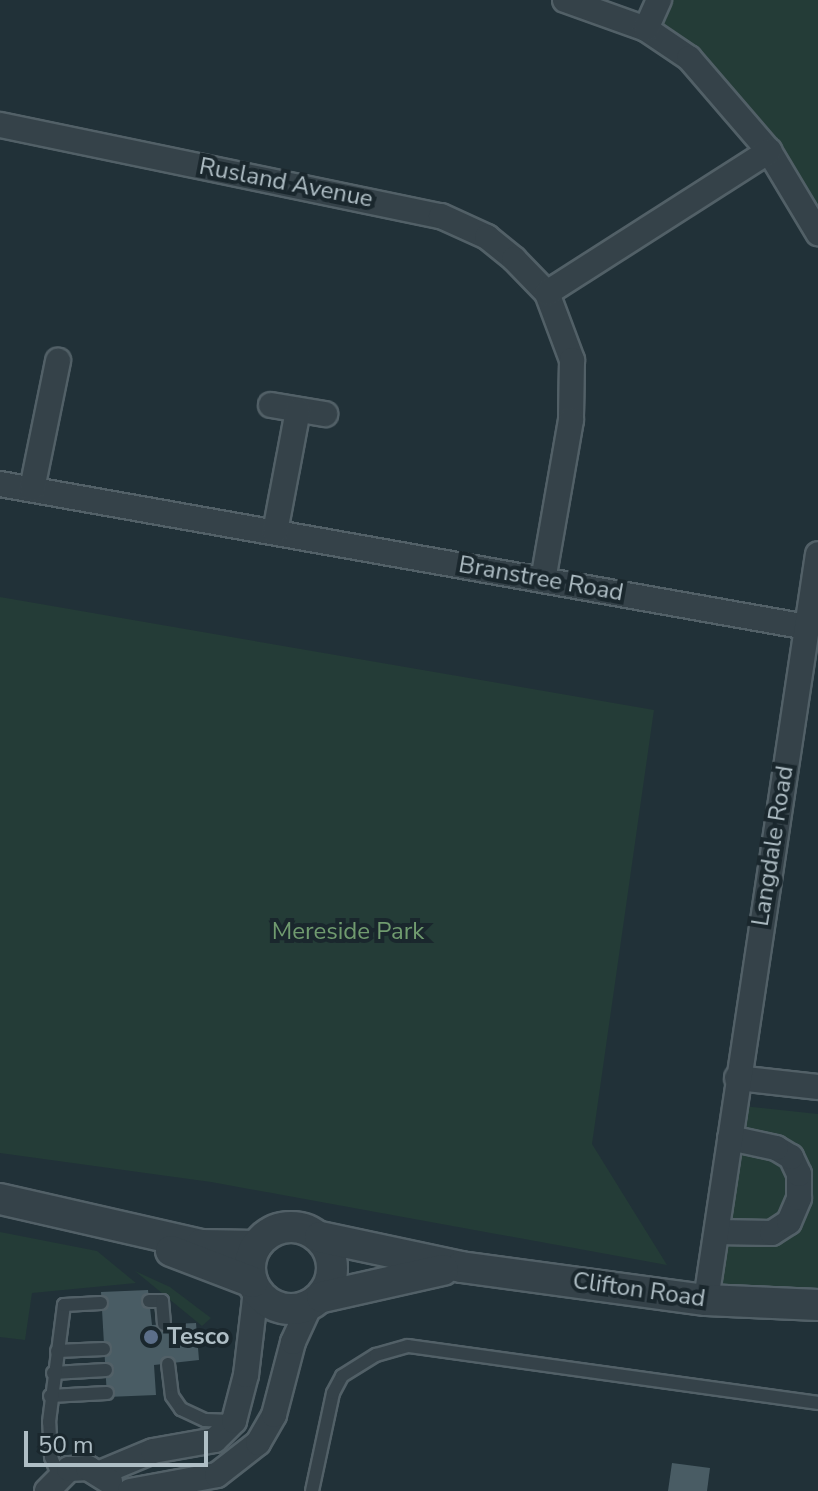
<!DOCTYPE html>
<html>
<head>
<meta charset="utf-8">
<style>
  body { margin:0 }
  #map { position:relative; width:818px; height:1491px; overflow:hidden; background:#213138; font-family:"Nunito Sans",sans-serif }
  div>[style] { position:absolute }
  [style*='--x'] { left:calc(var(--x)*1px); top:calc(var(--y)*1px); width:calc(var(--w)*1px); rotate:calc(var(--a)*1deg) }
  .green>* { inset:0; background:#243c37 }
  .building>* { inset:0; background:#495c64 }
  .roads { filter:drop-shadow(2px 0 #526067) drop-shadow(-2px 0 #526067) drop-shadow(0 2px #526067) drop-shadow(0 -2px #526067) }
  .service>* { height:12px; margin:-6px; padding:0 6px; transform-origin:6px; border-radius:6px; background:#354249 }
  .minor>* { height:24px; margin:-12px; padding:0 12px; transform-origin:12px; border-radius:12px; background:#354249 }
  .tertiary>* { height:30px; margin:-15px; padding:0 15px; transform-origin:15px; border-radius:15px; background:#354249 }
  .tertiary>.ring { margin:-15px; padding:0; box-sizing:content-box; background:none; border:30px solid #354249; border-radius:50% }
  .dots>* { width:22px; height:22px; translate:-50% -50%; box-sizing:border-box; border:4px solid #1a272d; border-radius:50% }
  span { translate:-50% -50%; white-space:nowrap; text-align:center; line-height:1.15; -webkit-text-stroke:8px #1a272d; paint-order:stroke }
  .street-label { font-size:24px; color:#afbec5 }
  .park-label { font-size:24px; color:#709b6f }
  .poi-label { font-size:24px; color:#afbec5; font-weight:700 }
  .left { translate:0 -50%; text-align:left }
  .scale { position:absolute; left:24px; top:1431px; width:184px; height:36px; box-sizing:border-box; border:4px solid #afbec5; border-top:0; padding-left:10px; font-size:24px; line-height:28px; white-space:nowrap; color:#afbec5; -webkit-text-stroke:6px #1a272d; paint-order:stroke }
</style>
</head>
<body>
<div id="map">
  <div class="green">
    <div style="clip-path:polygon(659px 0,818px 0,818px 233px,769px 151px,646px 29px)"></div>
    <div style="clip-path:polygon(0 597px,654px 710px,592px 1144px,667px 1265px,211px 1182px,0 1153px)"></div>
    <div style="clip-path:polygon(734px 1105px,818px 1114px,818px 1305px,706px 1300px)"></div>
    <div style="clip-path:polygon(0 1232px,97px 1251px,136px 1283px,32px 1293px,25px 1340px,0 1337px)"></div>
    <div style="clip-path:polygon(135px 1271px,170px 1287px,211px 1318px,202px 1326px)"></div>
  </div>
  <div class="building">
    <div style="clip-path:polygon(148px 1290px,152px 1325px,196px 1323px,199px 1360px,154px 1365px,156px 1395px,107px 1397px,101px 1292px)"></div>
    <div style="clip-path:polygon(672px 1463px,710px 1468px,707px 1491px,668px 1491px)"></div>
  </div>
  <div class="roads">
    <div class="service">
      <div style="--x:149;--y:1301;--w:13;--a:0"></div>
      <div style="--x:162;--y:1301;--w:23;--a:85"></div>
      <div style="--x:57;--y:1351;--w:47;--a:-2.4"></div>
      <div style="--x:168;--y:1364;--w:32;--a:83"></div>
      <div style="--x:172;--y:1396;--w:16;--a:55"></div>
      <div style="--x:181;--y:1409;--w:26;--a:25"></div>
      <div style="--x:205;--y:1420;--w:26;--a:2"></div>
      <div style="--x:53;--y:1373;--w:53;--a:-3.2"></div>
      <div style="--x:50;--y:1396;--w:57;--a:-3"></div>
      <div style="--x:58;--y:1475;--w:19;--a:-111"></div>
      <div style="--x:51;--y:1457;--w:35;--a:-93"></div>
      <div style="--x:49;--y:1422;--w:118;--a:-82.7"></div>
      <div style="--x:64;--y:1305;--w:37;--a:-3"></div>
      <div style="--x:312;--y:1491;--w:100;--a:-77.9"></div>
      <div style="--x:333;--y:1393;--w:19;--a:-62"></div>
      <div style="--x:342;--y:1376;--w:40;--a:-32"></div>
      <div style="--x:376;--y:1355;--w:33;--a:-16"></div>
      <div style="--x:408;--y:1346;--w:414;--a:7.9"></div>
    </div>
    <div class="minor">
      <div style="--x:565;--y:0;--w:86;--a:19.7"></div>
      <div style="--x:646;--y:29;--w:52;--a:34"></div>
      <div style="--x:689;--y:58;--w:123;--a:49.3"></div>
      <div style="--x:769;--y:151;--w:96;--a:59.1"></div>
      <div style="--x:646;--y:29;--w:32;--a:-66"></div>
      <div style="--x:0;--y:125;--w:450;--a:11.7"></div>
      <div style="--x:441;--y:216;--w:51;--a:24.5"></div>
      <div style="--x:487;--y:237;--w:35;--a:39"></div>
      <div style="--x:514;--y:259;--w:47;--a:45.9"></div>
      <div style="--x:547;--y:293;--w:72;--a:69.5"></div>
      <div style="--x:572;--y:360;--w:60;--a:91"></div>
      <div style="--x:571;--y:420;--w:162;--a:99.9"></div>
      <div style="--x:547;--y:293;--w:264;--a:-32.6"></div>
      <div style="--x:271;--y:405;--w:55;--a:9.5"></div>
      <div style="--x:0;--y:484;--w:820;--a:10.05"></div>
      <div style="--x:32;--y:489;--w:131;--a:-78.5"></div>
      <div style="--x:275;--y:532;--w:124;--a:-79.3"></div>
      <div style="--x:737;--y:1078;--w:81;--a:6.3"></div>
      <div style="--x:717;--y:1232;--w:55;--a:1"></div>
      <div style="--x:772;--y:1233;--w:20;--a:-33"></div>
      <div style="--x:789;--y:1222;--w:26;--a:-67"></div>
      <div style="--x:799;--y:1198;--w:24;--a:-90"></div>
      <div style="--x:799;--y:1174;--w:19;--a:-115"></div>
      <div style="--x:791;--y:1157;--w:17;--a:-149"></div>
      <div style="--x:776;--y:1148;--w:47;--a:-167.7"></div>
      <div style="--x:706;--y:1300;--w:754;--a:-81.46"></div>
      <div style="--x:100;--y:1473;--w:57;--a:-22.5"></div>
      <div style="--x:153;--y:1451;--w:63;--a:-10.1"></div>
      <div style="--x:215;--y:1440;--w:27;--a:-45"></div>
      <div style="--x:234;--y:1421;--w:48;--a:-75.4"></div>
      <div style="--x:246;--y:1375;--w:86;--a:-83.3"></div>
      <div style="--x:47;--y:1491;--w:31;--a:-45"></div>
      <div style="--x:69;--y:1469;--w:19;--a:-3"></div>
      <div style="--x:88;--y:1468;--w:26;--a:32"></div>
      <div style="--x:130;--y:1491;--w:88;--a:-10.4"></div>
      <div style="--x:217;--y:1475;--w:52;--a:-38"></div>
      <div style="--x:258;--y:1443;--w:32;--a:-60"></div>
      <div style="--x:274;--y:1415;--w:75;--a:-75.4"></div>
      <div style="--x:293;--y:1342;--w:41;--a:-65.3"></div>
    </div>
    <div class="tertiary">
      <div style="--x:0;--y:1199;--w:206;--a:12.9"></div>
      <div style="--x:201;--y:1245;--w:55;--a:1"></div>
      <div class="ring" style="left:250px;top:1227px;width:52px;height:52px"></div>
      <div style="--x:320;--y:1237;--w:144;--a:12"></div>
      <div style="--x:461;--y:1267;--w:247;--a:7.7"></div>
      <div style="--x:706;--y:1300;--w:112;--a:2.6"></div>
      <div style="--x:171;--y:1251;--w:87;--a:20.9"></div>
      <div style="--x:322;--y:1297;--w:124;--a:-12.6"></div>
    </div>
  </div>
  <div class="dots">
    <div style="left:151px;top:1337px;background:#5c6f8a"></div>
  </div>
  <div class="street-label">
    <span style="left:286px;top:183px;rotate:11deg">Rusland Avenue</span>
    <span style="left:541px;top:579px;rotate:10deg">Branstree Road</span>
    <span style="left:773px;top:846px;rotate:-81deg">Langdale Road</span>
    <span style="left:639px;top:1290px;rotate:8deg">Clifton Road</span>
  </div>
  <div class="park-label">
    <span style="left:348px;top:932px">Mereside Park</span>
  </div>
  <div class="poi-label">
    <span class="left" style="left:167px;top:1337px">Tesco</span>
  </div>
  <div class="scale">50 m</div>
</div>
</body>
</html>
